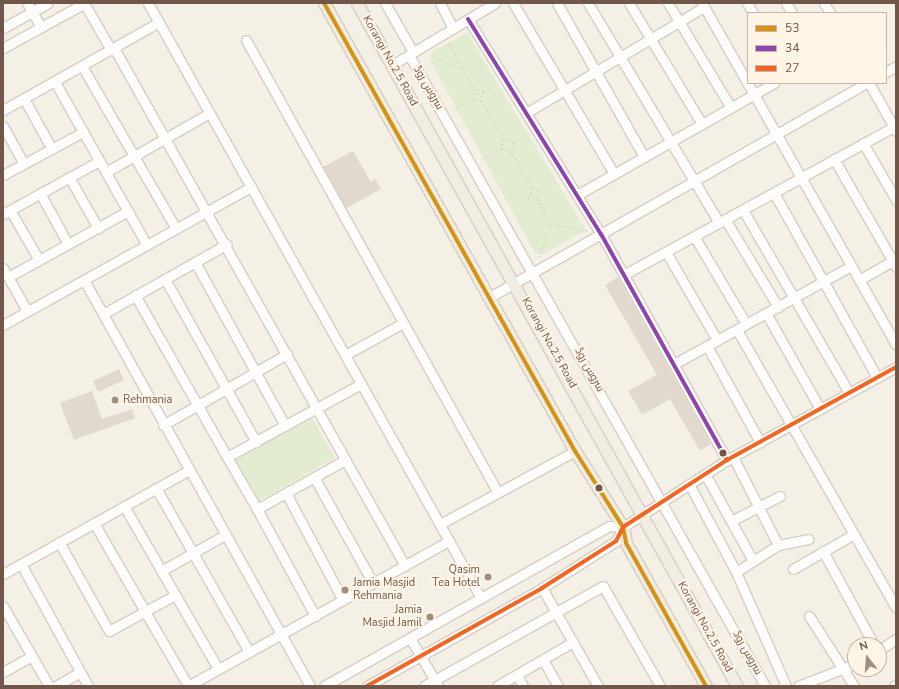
<!DOCTYPE html>
<html>
<head>
<meta charset="utf-8">
<style>
  body { margin:0 }
  #map { position:relative; width:899px; height:689px; overflow:hidden; background:#f5f0e6; font-family:"Nunito Sans",Cairo,sans-serif }
  div>[style] { position:absolute }
  [style*='--x'] { left:calc(var(--x)*1px); top:calc(var(--y)*1px); width:calc(var(--w)*1px); rotate:calc(var(--a)*1deg) }
  .green>* { inset:0; background:#e1ecd1 }
  .building>* { inset:0; background:#e1d8ce }
  .path>* { height:1.5px; margin-top:-0.75px; transform-origin:0; background:repeating-linear-gradient(90deg,#d7cfc9 0 1px,transparent 0 4px) }
  .roads { filter:drop-shadow(1px 0 #d6cdc5) drop-shadow(-1px 0 #d6cdc5) drop-shadow(0 1px #d6cdc5) drop-shadow(0 -1px #d6cdc5) }
  .minor>* { height:9px; margin:-4.5px; padding:0 4.5px; transform-origin:4.5px; border-radius:4.5px; background:#fefdfb }
  .major>* { height:11px; margin:-5.5px; padding:0 5.5px; transform-origin:5.5px; border-radius:5.5px; background:#f2ede3 }
  .bus-1>* { height:4px; margin:-2px; padding:0 2px; transform-origin:2px; border-radius:2px; background:#d69212 }
  .bus-2>* { height:4px; margin:-2px; padding:0 2px; transform-origin:2px; border-radius:2px; background:#8e44ad }
  .bus-3>* { height:4px; margin:-2px; padding:0 2px; transform-origin:2px; border-radius:2px; background:#f26522 }
  .dots>* { width:11px; height:11px; translate:-50% -50%; box-sizing:border-box; border:2px solid #fff5e6; border-radius:50% }
  span { translate:-50% -50%; white-space:nowrap; text-align:center; line-height:1.15; -webkit-text-stroke:4px #fff5e6; paint-order:stroke }
  .street-label { font-size:11px; color:#715749 }
  .poi-label { font-size:11px; color:#715749 }
  .left { translate:0 -50%; text-align:left }
  .right { translate:-100% -50%; text-align:right }
  .frame { position:absolute; inset:0; border:4px solid #715749; pointer-events:none }
  .legend { position:absolute; left:747px; top:12px; width:140px; height:72px; box-sizing:border-box; background:#fff5e6; border:1px solid #c6b6a7; margin:0; padding:5px 7px; list-style:none; font-size:12px; color:#715749 }
  .legend li { display:flex; align-items:center; gap:8px; height:20px }
  .legend b { width:20px; border:1px solid #c6b6a7 }
  .north { position:absolute; left:847px; top:637px; width:40px; height:40px; box-sizing:border-box; background:#fff5e6; border:1px solid #c6b6a7; border-radius:50%; rotate:343deg; font-size:11px; font-weight:700; line-height:16px; text-align:center; color:#715749 }
  .north::after { content:''; display:block; margin:auto; width:14px; height:18px; background:#9f8d80; clip-path:polygon(50% 0,100% 100%,50% 72%,0 100%) }
</style>
</head>
<body>
<div id="map">
  <div class="green">
    <div style="clip-path:polygon(467px 33px,586px 230px,543px 254px,535px 253px,430px 60px,432px 52px)"></div>
    <div style="clip-path:polygon(311px 416px,335px 458px,257px 502px,233px 460px)"></div>
  </div>
  <div class="building">
    <div style="clip-path:polygon(353px 151px,371px 182px,375px 179px,381px 189px,346px 208px,323px 167px)"></div>
    <div style="clip-path:polygon(618px 277px,711px 444px,700px 451px,670px 399px,642px 415px,628px 391px,657px 375px,605px 285px)"></div>
    <div style="clip-path:polygon(119px 369px,124px 380px,98px 392px,93px 381px)"></div>
    <div style="clip-path:polygon(92px 391px,102px 419px,132px 409px,135px 418px,74px 440px,60px 403px)"></div>
  </div>
  <div class="path">
    <div style="--x:449;--y:44;--w:53;--a:60.5"></div>
    <div style="--x:432;--y:57;--w:33;--a:20"></div>
    <div style="--x:483;--y:92;--w:16;--a:-30"></div>
    <div style="--x:481;--y:101;--w:9;--a:-77"></div>
    <div style="--x:483;--y:92;--w:8;--a:-166"></div>
    <div style="--x:475;--y:90;--w:9;--a:103"></div>
    <div style="--x:473;--y:99;--w:8;--a:14"></div>
    <div style="--x:481;--y:101;--w:45;--a:59.5"></div>
    <div style="--x:456;--y:108;--w:19;--a:-28"></div>
    <div style="--x:514;--y:143;--w:16;--a:-30"></div>
    <div style="--x:511;--y:152;--w:9;--a:-72"></div>
    <div style="--x:514;--y:143;--w:10;--a:-163"></div>
    <div style="--x:504;--y:140;--w:9;--a:103"></div>
    <div style="--x:502;--y:149;--w:9;--a:18"></div>
    <div style="--x:511;--y:152;--w:43;--a:60.4"></div>
    <div style="--x:482;--y:159;--w:22;--a:-27"></div>
    <div style="--x:540;--y:190;--w:20;--a:-27"></div>
    <div style="--x:538;--y:200;--w:8;--a:-166"></div>
    <div style="--x:530;--y:198;--w:9;--a:-77"></div>
    <div style="--x:532;--y:189;--w:8;--a:7"></div>
    <div style="--x:540;--y:190;--w:10;--a:101"></div>
    <div style="--x:538;--y:200;--w:27;--a:62"></div>
    <div style="--x:514;--y:207;--w:18;--a:-29"></div>
    <div style="--x:539;--y:257;--w:35;--a:-70"></div>
    <div style="--x:551;--y:224;--w:37;--a:11"></div>
  </div>
  <div class="roads">
    <div class="minor">
      <div style="--x:27;--y:3;--w:28;--a:60"></div>
      <div style="--x:84;--y:3;--w:54;--a:60.1"></div>
      <div style="--x:148;--y:3;--w:682;--a:60.77"></div>
      <div style="--x:385;--y:3;--w:56;--a:60.3"></div>
      <div style="--x:440;--y:3;--w:28;--a:63"></div>
      <div style="--x:513;--y:3;--w:199;--a:59.4"></div>
      <div style="--x:557;--y:3;--w:177;--a:60.5"></div>
      <div style="--x:588;--y:3;--w:256;--a:59.2"></div>
      <div style="--x:629;--y:3;--w:141;--a:58.9"></div>
      <div style="--x:668;--y:3;--w:122;--a:59"></div>
      <div style="--x:702;--y:3;--w:393;--a:60.4"></div>
      <div style="--x:747;--y:3;--w:12;--a:59"></div>
      <div style="--x:786;--y:3;--w:12;--a:59"></div>
      <div style="--x:824;--y:3;--w:12;--a:59"></div>
      <div style="--x:468;--y:19;--w:253;--a:58.3"></div>
      <div style="--x:601;--y:234;--w:259;--a:60.9"></div>
      <div style="--x:3;--y:28;--w:51;--a:-29.1"></div>
      <div style="--x:246;--y:40;--w:518;--a:60.91"></div>
      <div style="--x:3;--y:48;--w:94;--a:-28.8"></div>
      <div style="--x:114;--y:48;--w:594;--a:60.67"></div>
      <div style="--x:409;--y:55;--w:724;--a:60.57"></div>
      <div style="--x:392;--y:65;--w:120;--a:-31"></div>
      <div style="--x:82;--y:66;--w:188;--a:60"></div>
      <div style="--x:886;--y:72;--w:12;--a:-31"></div>
      <div style="--x:55;--y:82;--w:187;--a:60.6"></div>
      <div style="--x:869;--y:83;--w:55;--a:60.6"></div>
      <div style="--x:24;--y:99;--w:57;--a:60.8"></div>
      <div style="--x:3;--y:110;--w:179;--a:-29.4"></div>
      <div style="--x:526;--y:113;--w:207;--a:-30.8"></div>
      <div style="--x:3;--y:126;--w:43;--a:61.1"></div>
      <div style="--x:863;--y:143;--w:66;--a:59.9"></div>
      <div style="--x:834;--y:159;--w:125;--a:60.1"></div>
      <div style="--x:106;--y:172;--w:117;--a:-29.6"></div>
      <div style="--x:3;--y:175;--w:91;--a:-28.3"></div>
      <div style="--x:69;--y:177;--w:59;--a:60.4"></div>
      <div style="--x:40;--y:193;--w:58;--a:61.2"></div>
      <div style="--x:774;--y:193;--w:211;--a:60.8"></div>
      <div style="--x:577;--y:195;--w:227;--a:-29.6"></div>
      <div style="--x:10;--y:210;--w:58;--a:59.9"></div>
      <div style="--x:743;--y:210;--w:211;--a:59.9"></div>
      <div style="--x:3;--y:214;--w:110;--a:-28.9"></div>
      <div style="--x:725;--y:219;--w:103;--a:58.9"></div>
      <div style="--x:694;--y:236;--w:102;--a:59.4"></div>
      <div style="--x:666;--y:252;--w:102;--a:59.9"></div>
      <div style="--x:195;--y:262;--w:187;--a:61.2"></div>
      <div style="--x:3;--y:268;--w:49;--a:60.8"></div>
      <div style="--x:625;--y:274;--w:306;--a:-28.7"></div>
      <div style="--x:8;--y:277;--w:137;--a:-28.8"></div>
      <div style="--x:165;--y:279;--w:187;--a:60.8"></div>
      <div style="--x:84;--y:280;--w:465;--a:60.9"></div>
      <div style="--x:859;--y:280;--w:43;--a:-29.6"></div>
      <div style="--x:135;--y:295;--w:186;--a:60.4"></div>
      <div style="--x:488;--y:298;--w:436;--a:-29.6"></div>
      <div style="--x:766;--y:313;--w:110;--a:60.6"></div>
      <div style="--x:103;--y:314;--w:142;--a:-29.4"></div>
      <div style="--x:3;--y:325;--w:284;--a:-29.1"></div>
      <div style="--x:737;--y:330;--w:320;--a:60.2"></div>
      <div style="--x:707;--y:346;--w:110;--a:61.1"></div>
      <div style="--x:345;--y:355;--w:66;--a:-28.9"></div>
      <div style="--x:674;--y:364;--w:202;--a:-29"></div>
      <div style="--x:163;--y:425;--w:143;--a:-29.8"></div>
      <div style="--x:733;--y:457;--w:99;--a:62.9"></div>
      <div style="--x:345;--y:460;--w:101;--a:150.9"></div>
      <div style="--x:257;--y:509;--w:60;--a:-120"></div>
      <div style="--x:227;--y:457;--w:153;--a:-28.6"></div>
      <div style="--x:705;--y:474;--w:99;--a:61.1"></div>
      <div style="--x:314;--y:477;--w:121;--a:60.9"></div>
      <div style="--x:689;--y:484;--w:100;--a:61.9"></div>
      <div style="--x:736;--y:572;--w:124;--a:66.3"></div>
      <div style="--x:156;--y:488;--w:189;--a:60.4"></div>
      <div style="--x:286;--y:493;--w:121;--a:62"></div>
      <div style="--x:124;--y:506;--w:188;--a:60"></div>
      <div style="--x:257;--y:509;--w:122;--a:61.5"></div>
      <div style="--x:731;--y:521;--w:55;--a:-27"></div>
      <div style="--x:94;--y:523;--w:188;--a:60"></div>
      <div style="--x:440;--y:524;--w:153;--a:-28.4"></div>
      <div style="--x:59;--y:542;--w:102;--a:60.7"></div>
      <div style="--x:109;--y:631;--w:75;--a:-28.6"></div>
      <div style="--x:823;--y:551;--w:107;--a:61.5"></div>
      <div style="--x:21;--y:564;--w:139;--a:61.2"></div>
      <div style="--x:793;--y:569;--w:70;--a:-29.8"></div>
      <div style="--x:161;--y:571;--w:73;--a:-29.4"></div>
      <div style="--x:736;--y:572;--w:50;--a:-32.7"></div>
      <div style="--x:778;--y:545;--w:31;--a:-11"></div>
      <div style="--x:3;--y:574;--w:213;--a:-29.2"></div>
      <div style="--x:542;--y:588;--w:113;--a:60.3"></div>
      <div style="--x:3;--y:606;--w:92;--a:60.1"></div>
      <div style="--x:809;--y:616;--w:83;--a:57.3"></div>
      <div style="--x:410;--y:638;--w:56;--a:59.7"></div>
      <div style="--x:879;--y:650;--w:20;--a:-33"></div>
      <div style="--x:543;--y:660;--w:30;--a:60"></div>
      <div style="--x:3;--y:672;--w:33;--a:-29"></div>
      <div style="--x:517;--y:675;--w:13;--a:61"></div>
      <div style="--x:56;--y:686;--w:28;--a:-30"></div>
      <div style="--x:188;--y:686;--w:299;--a:-29.1"></div>
      <div style="--x:324;--y:686;--w:327;--a:-29.3"></div>
      <div style="--x:609;--y:526;--w:14;--a:4"></div>
      <div style="--x:367;--y:686;--w:201;--a:-29.2"></div>
      <div style="--x:542;--y:588;--w:88;--a:-32.4"></div>
      <div style="--x:616;--y:541;--w:16;--a:-63"></div>
      <div style="--x:623;--y:527;--w:124;--a:-32.8"></div>
      <div style="--x:727;--y:460;--w:193;--a:-28.8"></div>
      <div style="--x:424;--y:686;--w:205;--a:-29.2"></div>
      <div style="--x:603;--y:586;--w:115;--a:60.3"></div>
      <div style="--x:497;--y:686;--w:88;--a:-30.1"></div>
      <div style="--x:798;--y:686;--w:61;--a:-21.1"></div>
      <div style="--x:894;--y:686;--w:2;--a:-27"></div>
    </div>
    <div class="major">
      <div style="--x:324;--y:3;--w:514;--a:60.74"></div>
      <div style="--x:575;--y:451;--w:90;--a:57.7"></div>
      <div style="--x:623;--y:527;--w:16;--a:79"></div>
      <div style="--x:626;--y:543;--w:164;--a:60.8"></div>
      <div style="--x:357;--y:3;--w:782;--a:60.91"></div>
    </div>
  </div>
  <div class="bus-1">
    <div style="--x:324;--y:3;--w:514;--a:60.74"></div>
    <div style="--x:575;--y:451;--w:90;--a:57.7"></div>
    <div style="--x:623;--y:527;--w:16;--a:79"></div>
    <div style="--x:626;--y:543;--w:164;--a:60.8"></div>
  </div>
  <div class="bus-2">
    <div style="--x:468;--y:19;--w:253;--a:58.3"></div>
    <div style="--x:601;--y:234;--w:259;--a:60.9"></div>
  </div>
  <div class="bus-3">
    <div style="--x:367;--y:686;--w:201;--a:-29.2"></div>
    <div style="--x:542;--y:588;--w:88;--a:-32.4"></div>
    <div style="--x:616;--y:541;--w:16;--a:-63"></div>
    <div style="--x:623;--y:527;--w:124;--a:-32.8"></div>
    <div style="--x:727;--y:460;--w:193;--a:-28.8"></div>
  </div>
  <div class="dots">
    <div style="left:115px;top:400px;background:#9f8d80"></div>
    <div style="left:723px;top:453px;background:#715749"></div>
    <div style="left:599px;top:488px;background:#715749"></div>
    <div style="left:488px;top:577px;background:#9f8d80"></div>
    <div style="left:345px;top:590px;background:#9f8d80"></div>
    <div style="left:430px;top:617px;background:#9f8d80"></div>
  </div>
  <div class="street-label">
    <span style="left:390px;top:61px;rotate:61deg">Korangi No.2.5 Road</span>
    <span style="left:428px;top:88px;rotate:60deg">سروس روڈ</span>
    <span style="left:549px;top:343px;rotate:61deg">Korangi No.2.5 Road</span>
    <span style="left:589px;top:370px;rotate:61deg">سروس روڈ</span>
    <span style="left:705px;top:627px;rotate:61deg">Korangi No.2.5 Road</span>
    <span style="left:747px;top:653px;rotate:61deg">سروس روڈ</span>
  </div>
  <div class="poi-label">
    <span class="left" style="left:123px;top:400px">Rehmania</span>
    <span class="right" style="left:480px;top:577px">Qasim<br>Tea Hotel</span>
    <span class="left" style="left:353px;top:590px">Jamia Masjid<br>Rehmania</span>
    <span class="right" style="left:422px;top:617px">Jamia<br>Masjid Jamil</span>
  </div>
  <div class="frame"></div>
  <ul class="legend">
  <li><b style="height:5px;background:#d69212"></b>53</li>
  <li><b style="height:5px;background:#8e44ad"></b>34</li>
  <li><b style="height:5px;background:#f26522"></b>27</li>
  </ul>
  <div class="north">N</div>
</div>
</body>
</html>
